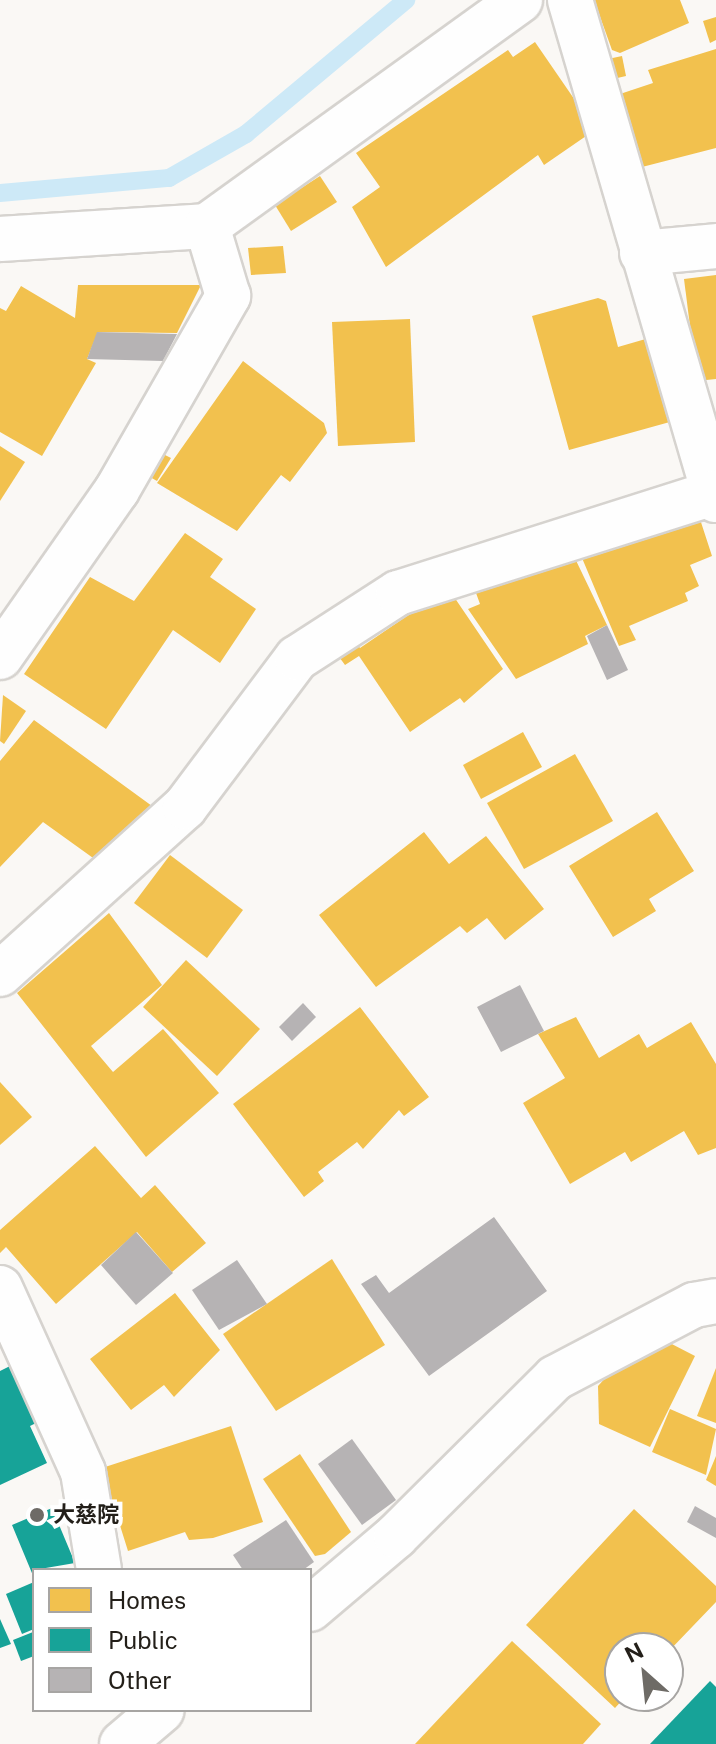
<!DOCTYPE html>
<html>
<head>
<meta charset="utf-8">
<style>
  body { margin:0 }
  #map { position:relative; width:716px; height:1744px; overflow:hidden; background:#faf8f5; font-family:"Public Sans","Noto Sans JP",sans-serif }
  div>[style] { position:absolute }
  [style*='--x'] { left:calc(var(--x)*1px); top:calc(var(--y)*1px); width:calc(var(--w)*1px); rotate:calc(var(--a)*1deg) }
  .homes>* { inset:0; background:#f2c14e }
  .public>* { inset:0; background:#17a398 }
  .stream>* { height:18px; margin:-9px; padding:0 9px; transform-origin:9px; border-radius:9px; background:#cde9f7 }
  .building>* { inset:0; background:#b6b3b4 }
  .roads { filter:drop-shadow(2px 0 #d6d3cf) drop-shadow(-2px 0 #d6d3cf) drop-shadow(0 2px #d6d3cf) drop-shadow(0 -2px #d6d3cf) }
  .street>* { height:44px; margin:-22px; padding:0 22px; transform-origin:22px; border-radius:22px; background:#fefefe }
  .dots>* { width:22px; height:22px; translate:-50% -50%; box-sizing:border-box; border:4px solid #fff; border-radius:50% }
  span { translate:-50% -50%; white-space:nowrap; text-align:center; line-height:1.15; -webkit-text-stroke:8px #fff; paint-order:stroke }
  .poi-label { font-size:22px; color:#231f19; font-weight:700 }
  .left { translate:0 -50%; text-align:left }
  .legend { position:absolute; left:32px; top:1568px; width:280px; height:144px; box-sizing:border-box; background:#fff; border:2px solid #a7a5a3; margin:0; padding:10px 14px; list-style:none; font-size:24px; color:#231f19 }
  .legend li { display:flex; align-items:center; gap:16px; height:40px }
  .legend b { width:40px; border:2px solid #a7a5a3 }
  .north { position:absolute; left:604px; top:1632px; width:80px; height:80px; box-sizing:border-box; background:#fff; border:2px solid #a7a5a3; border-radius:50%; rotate:333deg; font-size:22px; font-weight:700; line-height:32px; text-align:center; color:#231f19 }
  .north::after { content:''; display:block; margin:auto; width:28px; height:36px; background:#6e6b66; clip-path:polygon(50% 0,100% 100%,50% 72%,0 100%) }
</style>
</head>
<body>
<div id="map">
  <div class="homes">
    <div style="clip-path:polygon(594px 0,680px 0,689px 23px,620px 53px,612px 50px)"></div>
    <div style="clip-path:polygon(716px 17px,716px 40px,710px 43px,703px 21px)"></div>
    <div style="clip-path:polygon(535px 42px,590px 122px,583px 125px,589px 134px,544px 165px,538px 155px,386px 267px,352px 207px,380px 187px,356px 153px,508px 50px,513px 57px)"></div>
    <div style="clip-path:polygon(716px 49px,716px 148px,642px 167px,620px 94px,653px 83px,648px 70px)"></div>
    <div style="clip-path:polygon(622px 56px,626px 76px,613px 79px,608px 59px)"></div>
    <div style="clip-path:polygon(320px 176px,337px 202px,291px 231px,275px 205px)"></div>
    <div style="clip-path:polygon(283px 246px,286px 273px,251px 275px,248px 248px)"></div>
    <div style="clip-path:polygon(716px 275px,716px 379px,697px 381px,684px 279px)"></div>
    <div style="clip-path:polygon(78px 285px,201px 285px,177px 333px,98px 332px,87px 359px,96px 363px,42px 456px,0 432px,0 308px,6px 311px,21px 286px,75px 318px)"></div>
    <div style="clip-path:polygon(598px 298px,606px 301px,618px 347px,656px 336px,677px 420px,569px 450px,532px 316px)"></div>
    <div style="clip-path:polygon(410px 319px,415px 442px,338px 446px,332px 322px)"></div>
    <div style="clip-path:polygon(243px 361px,324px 423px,327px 433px,290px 482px,281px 475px,237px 531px,157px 483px)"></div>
    <div style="clip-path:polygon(0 446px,25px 462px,0 501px)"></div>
    <div style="clip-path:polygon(157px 451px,171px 458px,157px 481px,143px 473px)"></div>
    <div style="clip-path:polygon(698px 513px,712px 556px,690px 565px,699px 586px,685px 593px,688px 601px,629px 626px,636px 640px,619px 646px,582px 558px)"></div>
    <div style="clip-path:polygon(185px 533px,223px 559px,210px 577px,256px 609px,220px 663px,173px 630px,106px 729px,24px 674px,90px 577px,134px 601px)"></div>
    <div style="clip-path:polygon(570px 548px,607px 625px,585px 636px,588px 644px,516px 679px,468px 609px,480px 604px,476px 593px)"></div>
    <div style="clip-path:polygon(448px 588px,503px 669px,464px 703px,460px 698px,410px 732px,359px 656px,345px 665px,334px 650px,353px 637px,360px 648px)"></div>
    <div style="clip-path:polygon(3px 695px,26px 711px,4px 744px,0 741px)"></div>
    <div style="clip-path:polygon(34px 720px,152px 806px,107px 868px,43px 822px,0 867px,0 761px)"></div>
    <div style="clip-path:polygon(523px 732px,542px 767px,481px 799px,463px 765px)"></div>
    <div style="clip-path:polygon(575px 754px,613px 821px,524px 869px,487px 803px)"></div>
    <div style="clip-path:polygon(657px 812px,694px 871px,649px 899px,656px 911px,613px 937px,569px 866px)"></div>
    <div style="clip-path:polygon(424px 832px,449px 864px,486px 836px,544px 909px,505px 940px,487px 918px,467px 933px,460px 926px,376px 987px,319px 915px)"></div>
    <div style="clip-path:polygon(170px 855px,243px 910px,207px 958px,134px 903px)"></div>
    <div style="clip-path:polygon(109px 913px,162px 985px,91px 1046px,113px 1072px,163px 1029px,219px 1093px,146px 1157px,17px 993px)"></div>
    <div style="clip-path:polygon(186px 960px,260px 1029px,217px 1076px,143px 1007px)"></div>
    <div style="clip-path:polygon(360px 1007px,429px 1097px,404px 1116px,399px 1110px,363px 1149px,357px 1142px,318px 1172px,324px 1181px,304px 1197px,233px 1104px)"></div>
    <div style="clip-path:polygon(576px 1017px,599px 1058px,639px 1034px,647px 1048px,691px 1022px,716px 1064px,716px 1148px,698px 1155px,684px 1131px,631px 1162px,625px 1152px,570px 1184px,523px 1103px,565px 1078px,538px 1034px)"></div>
    <div style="clip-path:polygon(0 1082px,32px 1117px,0 1145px)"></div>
    <div style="clip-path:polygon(95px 1146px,141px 1198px,155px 1185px,206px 1243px,172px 1272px,137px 1232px,56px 1304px,6px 1247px,0 1253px,0 1230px)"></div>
    <div style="clip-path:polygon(332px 1259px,385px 1345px,276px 1411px,223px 1334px)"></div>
    <div style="clip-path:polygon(175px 1293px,220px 1350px,174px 1397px,164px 1385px,131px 1410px,90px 1359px)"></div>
    <div style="clip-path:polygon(664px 1340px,695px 1356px,650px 1447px,599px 1424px,598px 1386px,618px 1364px)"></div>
    <div style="clip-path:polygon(716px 1368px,716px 1423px,697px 1416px)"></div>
    <div style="clip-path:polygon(670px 1409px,716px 1429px,706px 1475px,652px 1452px)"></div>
    <div style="clip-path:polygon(231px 1426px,263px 1522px,213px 1538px,189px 1540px,185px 1532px,128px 1551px,102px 1468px)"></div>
    <div style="clip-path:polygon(300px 1454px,351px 1532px,325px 1554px,315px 1556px,263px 1479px)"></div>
    <div style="clip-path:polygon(716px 1456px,716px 1486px,706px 1480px)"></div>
    <div style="clip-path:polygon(634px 1509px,716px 1586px,716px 1602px,668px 1652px,620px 1648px,620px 1696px,626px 1696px,615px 1708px,526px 1625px)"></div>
    <div style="clip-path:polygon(512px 1641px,601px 1724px,583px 1744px,415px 1744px)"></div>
  </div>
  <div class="public">
    <div style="clip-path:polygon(14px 1364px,40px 1421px,30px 1426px,47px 1463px,0 1485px,0 1371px)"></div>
    <div style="clip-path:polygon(52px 1508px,75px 1563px,34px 1570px,34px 1578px,12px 1525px)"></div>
    <div style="clip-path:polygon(34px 1582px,34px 1629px,22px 1634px,6px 1594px)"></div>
    <div style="clip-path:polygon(0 1619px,11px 1644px,0 1648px)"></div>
    <div style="clip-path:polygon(33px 1632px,34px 1656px,21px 1661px,13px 1640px)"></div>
    <div style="clip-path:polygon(710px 1681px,716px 1687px,716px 1744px,650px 1744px)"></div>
  </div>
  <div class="stream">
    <div style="--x:0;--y:193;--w:170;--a:-5.1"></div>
    <div style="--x:169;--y:178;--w:89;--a:-29.7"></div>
    <div style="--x:246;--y:134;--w:209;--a:-39.9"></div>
  </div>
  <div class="building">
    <div style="clip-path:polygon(97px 332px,177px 334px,163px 361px,87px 359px)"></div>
    <div style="clip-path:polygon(607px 625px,628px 670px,607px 680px,587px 636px)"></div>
    <div style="clip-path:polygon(520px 985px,544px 1031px,501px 1052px,477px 1007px)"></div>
    <div style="clip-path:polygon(303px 1003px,316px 1017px,292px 1041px,279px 1027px)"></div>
    <div style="clip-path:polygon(494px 1217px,547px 1291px,429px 1376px,361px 1284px,376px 1275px,389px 1293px)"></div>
    <div style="clip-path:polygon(136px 1232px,173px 1273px,136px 1305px,101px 1265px)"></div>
    <div style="clip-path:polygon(237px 1260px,267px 1304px,219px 1330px,192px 1290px)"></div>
    <div style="clip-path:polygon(352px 1439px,396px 1500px,362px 1525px,318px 1464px)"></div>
    <div style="clip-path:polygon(695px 1506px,716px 1518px,716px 1538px,687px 1522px)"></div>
    <div style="clip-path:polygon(286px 1520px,314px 1562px,303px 1570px,243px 1570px,233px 1555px)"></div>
  </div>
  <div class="roads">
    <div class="street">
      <div style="--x:570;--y:0;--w:521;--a:73.72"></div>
      <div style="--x:0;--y:239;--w:207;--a:-3.6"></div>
      <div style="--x:207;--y:226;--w:386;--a:-35.8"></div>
      <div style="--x:642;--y:253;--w:74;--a:-5.4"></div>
      <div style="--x:0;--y:657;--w:204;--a:-55"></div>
      <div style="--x:117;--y:490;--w:224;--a:-60.2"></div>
      <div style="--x:228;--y:296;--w:73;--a:-106.7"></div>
      <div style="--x:0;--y:974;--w:249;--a:-42.1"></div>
      <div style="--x:185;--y:807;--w:186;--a:-53.1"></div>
      <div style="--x:297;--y:658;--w:120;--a:-32.8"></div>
      <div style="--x:398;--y:593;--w:331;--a:-17.6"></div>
      <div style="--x:0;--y:1288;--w:202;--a:65.7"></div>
      <div style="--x:83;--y:1472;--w:99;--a:80.7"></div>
      <div style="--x:310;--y:1609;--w:113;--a:-40.3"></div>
      <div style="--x:396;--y:1536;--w:224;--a:-44.8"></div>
      <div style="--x:555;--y:1378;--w:157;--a:-27.7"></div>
      <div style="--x:694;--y:1305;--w:22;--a:-10"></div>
      <div style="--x:122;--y:1744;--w:52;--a:-40.4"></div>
    </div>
  </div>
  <div class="dots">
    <div style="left:37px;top:1515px;background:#6e6b66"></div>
  </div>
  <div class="poi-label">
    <span class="left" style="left:53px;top:1515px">大慈院</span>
  </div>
  <ul class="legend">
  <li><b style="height:22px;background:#f2c14e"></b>Homes</li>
  <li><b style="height:22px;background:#17a398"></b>Public</li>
  <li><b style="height:22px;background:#b6b3b4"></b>Other</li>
  </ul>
  <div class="north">N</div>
</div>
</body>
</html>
